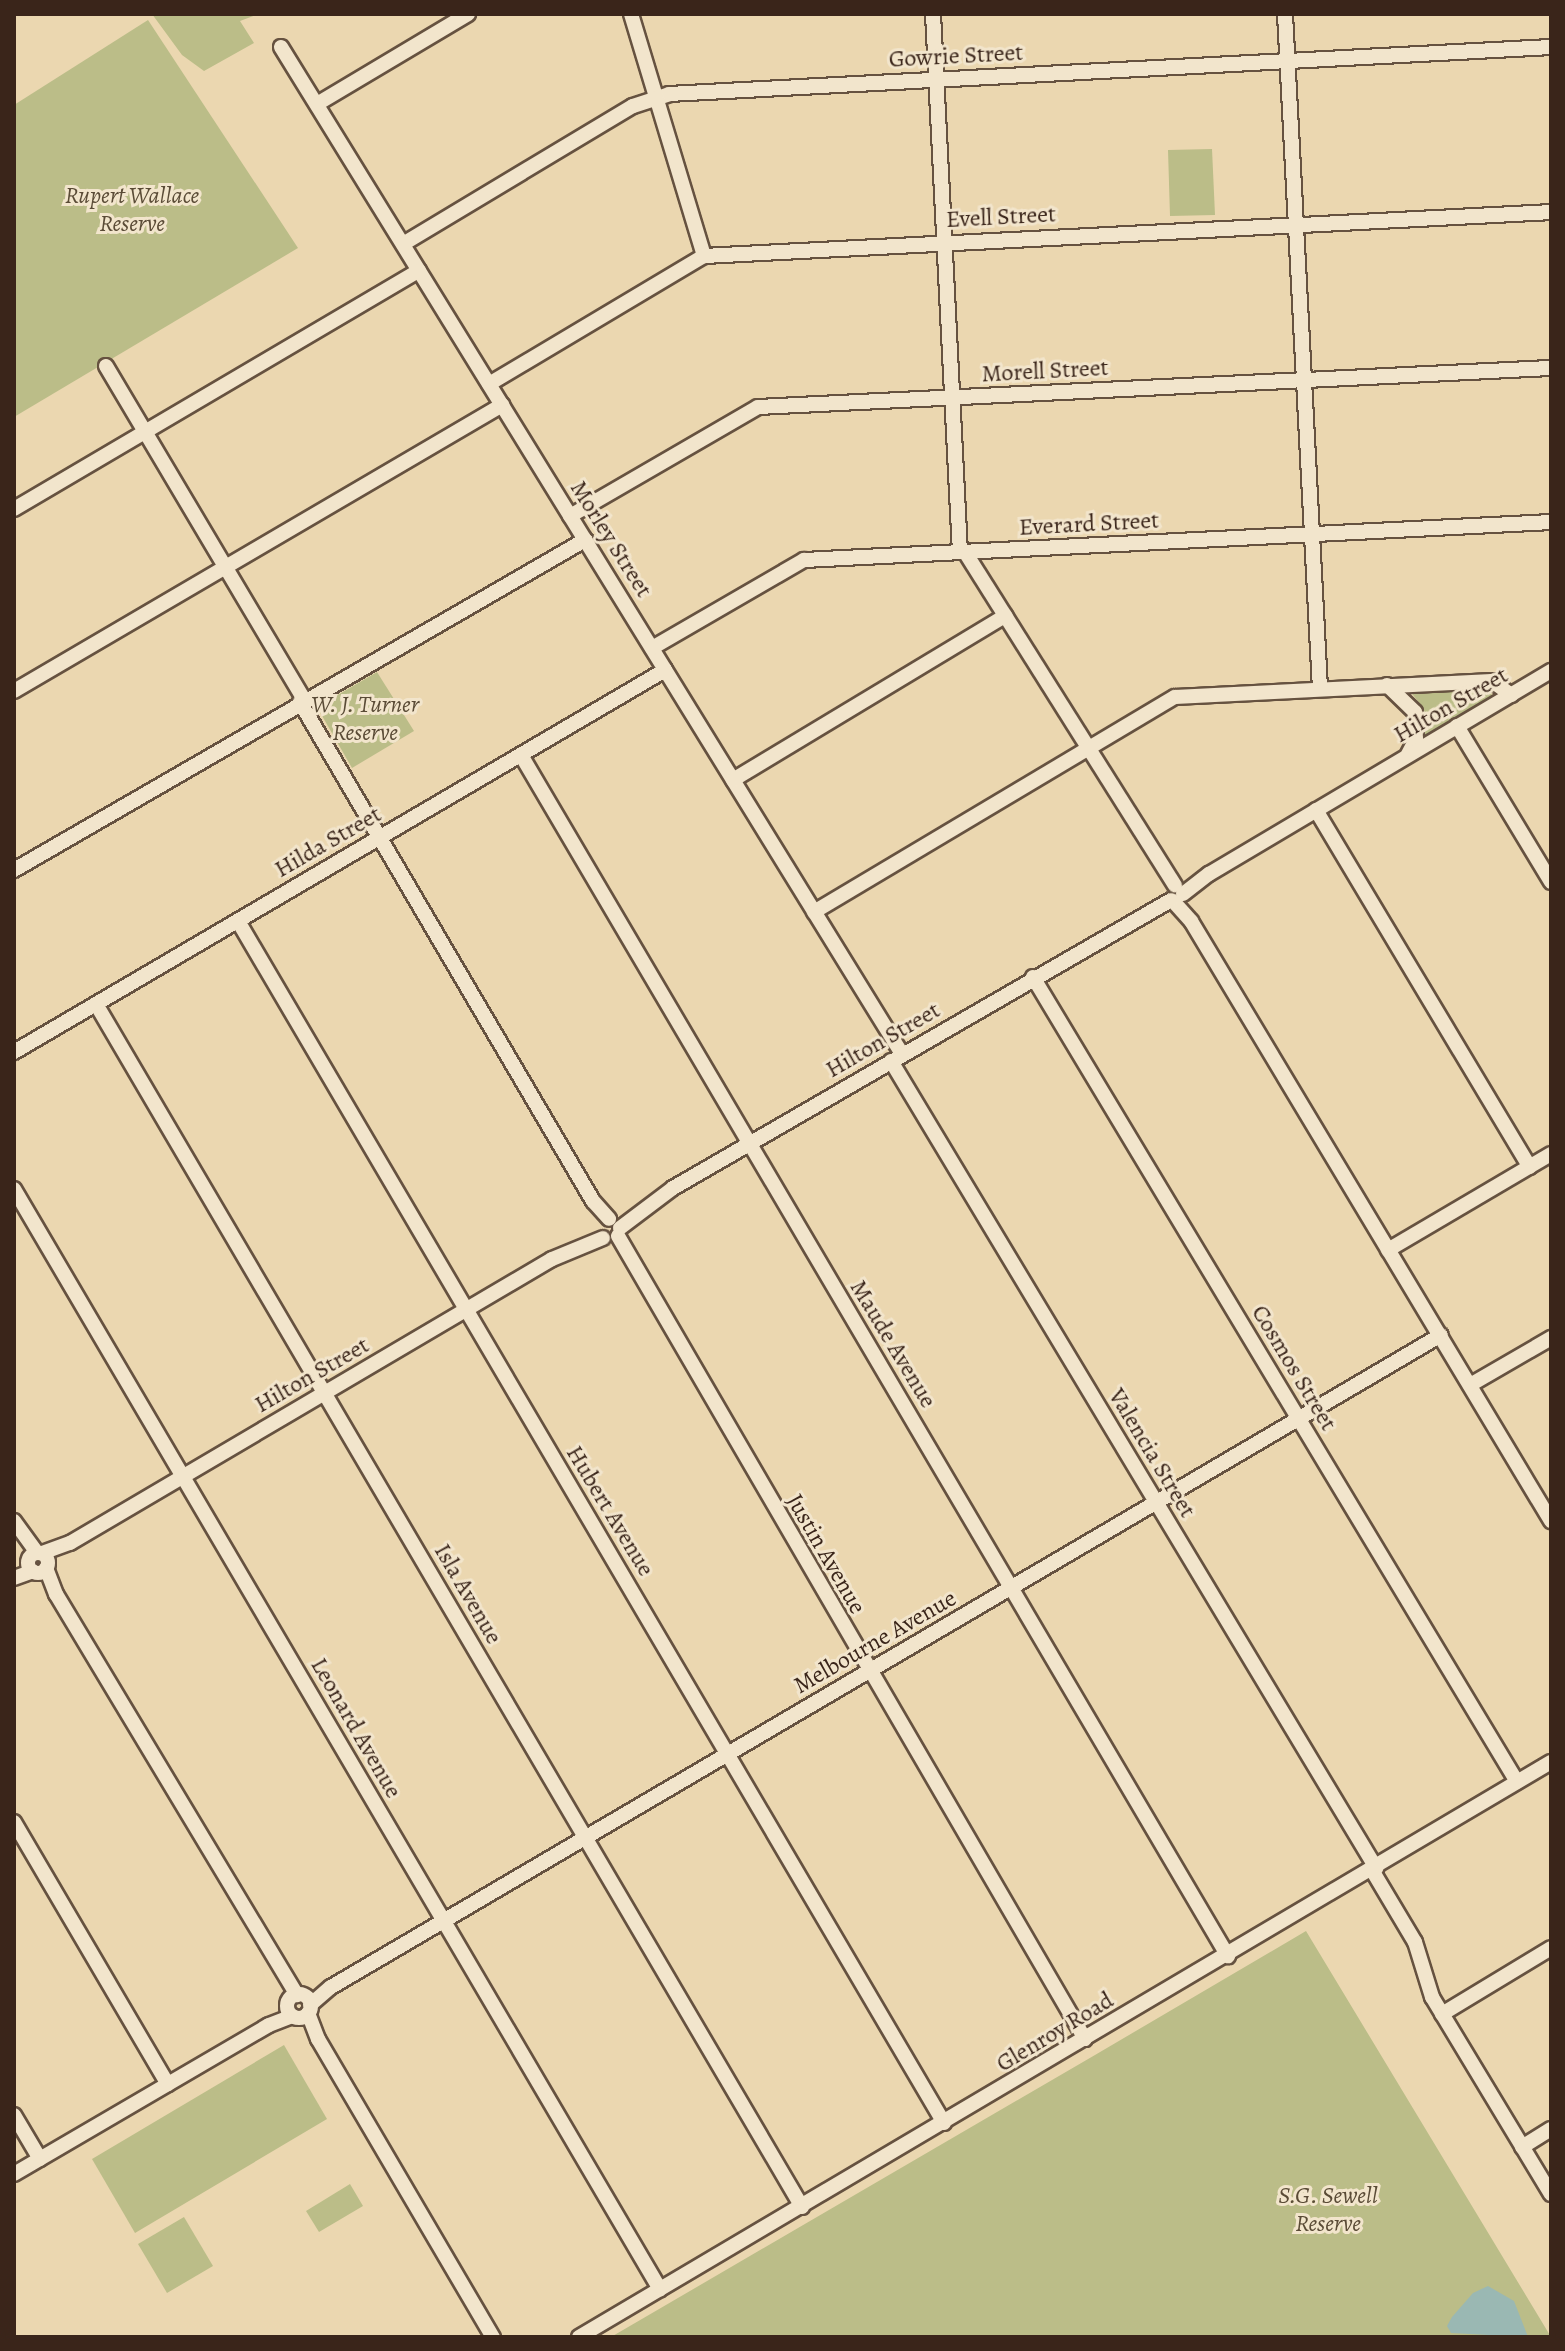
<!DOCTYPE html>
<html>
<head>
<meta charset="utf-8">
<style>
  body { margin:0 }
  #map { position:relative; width:1565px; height:2351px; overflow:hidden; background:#ebd7b0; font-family:Alegreya,serif }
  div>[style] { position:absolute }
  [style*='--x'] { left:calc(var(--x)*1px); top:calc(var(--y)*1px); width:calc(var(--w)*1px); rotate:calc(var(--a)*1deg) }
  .green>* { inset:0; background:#bbbd88 }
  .water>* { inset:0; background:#9ab8b3 }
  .roads { filter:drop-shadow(2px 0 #665240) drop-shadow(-2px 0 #665240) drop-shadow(0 2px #665240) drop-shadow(0 -2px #665240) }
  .minor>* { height:14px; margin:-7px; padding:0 7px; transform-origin:7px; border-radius:7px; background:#f2e5cc }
  .minor>.ring { margin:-7px; padding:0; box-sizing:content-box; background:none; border:14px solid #f2e5cc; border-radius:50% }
  span { translate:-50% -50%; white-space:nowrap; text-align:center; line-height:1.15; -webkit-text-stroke:6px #f2e5cc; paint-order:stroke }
  .street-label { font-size:24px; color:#3a251a }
  .park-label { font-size:24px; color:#5a4b36; font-style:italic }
  .frame { position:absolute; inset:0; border:16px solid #3a251a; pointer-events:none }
</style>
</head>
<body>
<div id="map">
  <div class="green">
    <div style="clip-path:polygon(152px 14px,259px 14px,240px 21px,254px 43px,204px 71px,182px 55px)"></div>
    <div style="clip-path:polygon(148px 20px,298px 248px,14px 417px,14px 105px)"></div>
    <div style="clip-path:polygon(1212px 149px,1215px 215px,1170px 216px,1168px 150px)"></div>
    <div style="clip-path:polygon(377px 672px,414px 731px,352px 768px,317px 707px)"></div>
    <div style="clip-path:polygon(1479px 688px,1491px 690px,1492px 698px,1421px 738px,1420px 704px,1410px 691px)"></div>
    <div style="clip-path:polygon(1306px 1931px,1551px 2337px,611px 2337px,1095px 2055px)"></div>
    <div style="clip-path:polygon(284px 2045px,327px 2119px,135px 2233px,92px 2159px)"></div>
    <div style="clip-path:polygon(350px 2184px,363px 2206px,319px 2232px,306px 2211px)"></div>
    <div style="clip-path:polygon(184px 2217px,213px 2266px,167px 2293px,138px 2244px)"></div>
  </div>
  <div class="water">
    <div style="clip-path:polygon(1488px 2286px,1514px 2301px,1528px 2337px,1451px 2333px,1447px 2326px,1452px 2317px,1473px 2293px)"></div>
  </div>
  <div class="roads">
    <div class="minor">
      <div style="--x:631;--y:14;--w:253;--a:73.2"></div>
      <div style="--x:933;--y:14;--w:539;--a:87.13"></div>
      <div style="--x:1285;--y:14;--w:676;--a:87.03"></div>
      <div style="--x:281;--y:47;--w:1183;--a:58.34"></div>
      <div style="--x:317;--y:104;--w:176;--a:-30.8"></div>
      <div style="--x:403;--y:244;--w:268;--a:-31"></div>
      <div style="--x:633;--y:106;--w:38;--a:-18"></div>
      <div style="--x:669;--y:94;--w:883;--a:-3.05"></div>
      <div style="--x:106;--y:366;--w:388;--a:59.3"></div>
      <div style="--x:489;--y:384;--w:250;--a:-30.8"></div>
      <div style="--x:704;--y:256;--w:848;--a:-2.97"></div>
      <div style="--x:14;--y:509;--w:470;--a:-30.5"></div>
      <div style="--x:570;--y:516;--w:217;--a:-30.1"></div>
      <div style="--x:758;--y:407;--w:794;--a:-2.82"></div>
      <div style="--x:965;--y:552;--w:394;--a:57.8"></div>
      <div style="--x:652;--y:648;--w:176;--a:-30.1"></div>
      <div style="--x:804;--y:560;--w:748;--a:-2.91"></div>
      <div style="--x:1387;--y:685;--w:39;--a:44"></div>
      <div style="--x:1415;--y:712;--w:27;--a:88"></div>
      <div style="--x:1416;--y:739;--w:17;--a:118"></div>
      <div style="--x:14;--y:691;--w:566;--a:-30.37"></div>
      <div style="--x:300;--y:702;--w:579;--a:59.58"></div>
      <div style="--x:593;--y:1201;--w:24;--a:48"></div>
      <div style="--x:1457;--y:726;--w:182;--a:58.9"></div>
      <div style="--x:521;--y:755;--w:1394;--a:59.52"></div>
      <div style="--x:733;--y:780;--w:318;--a:-31.1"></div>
      <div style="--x:1316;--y:810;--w:416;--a:59.1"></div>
      <div style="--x:14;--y:870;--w:660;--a:-30.03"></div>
      <div style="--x:1183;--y:894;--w:33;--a:-38"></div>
      <div style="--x:1209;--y:874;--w:398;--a:-30.7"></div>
      <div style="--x:1173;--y:901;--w:27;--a:48"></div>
      <div style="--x:1191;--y:921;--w:700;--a:59.04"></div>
      <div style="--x:814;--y:912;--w:420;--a:-30.8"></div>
      <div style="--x:1175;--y:697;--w:317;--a:-2.9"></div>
      <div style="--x:1492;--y:681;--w:24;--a:36"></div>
      <div style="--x:238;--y:921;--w:1394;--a:59.57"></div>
      <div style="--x:1033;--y:977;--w:939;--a:58.98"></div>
      <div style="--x:96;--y:1004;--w:1395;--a:59.59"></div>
      <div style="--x:14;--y:1052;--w:755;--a:-30.4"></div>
      <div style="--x:891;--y:1061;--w:942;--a:58.99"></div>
      <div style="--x:14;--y:1189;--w:1276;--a:59.58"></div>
      <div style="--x:620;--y:1228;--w:66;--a:-37"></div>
      <div style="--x:673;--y:1188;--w:575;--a:-30.04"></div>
      <div style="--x:618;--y:1236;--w:929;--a:59.82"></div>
      <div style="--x:1388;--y:1250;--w:189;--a:-30.5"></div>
      <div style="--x:1470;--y:1385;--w:94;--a:-30.1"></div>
      <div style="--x:14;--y:1521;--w:39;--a:54"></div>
      <div class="ring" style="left:28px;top:1553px;width:6px;height:6px"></div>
      <div style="--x:42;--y:1553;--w:30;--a:-20"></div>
      <div style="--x:70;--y:1543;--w:559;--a:-30.51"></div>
      <div style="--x:552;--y:1259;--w:55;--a:-22.4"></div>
      <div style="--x:46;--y:1568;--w:28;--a:69"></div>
      <div style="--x:56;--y:1594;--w:468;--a:59"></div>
      <div style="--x:14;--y:1578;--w:20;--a:-20"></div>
      <div style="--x:14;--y:1822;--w:304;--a:59.6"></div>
      <div style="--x:1372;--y:1870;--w:84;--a:59.2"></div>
      <div style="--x:1415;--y:1942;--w:58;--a:72.8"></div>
      <div style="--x:1432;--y:1997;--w:230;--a:58.9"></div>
      <div class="ring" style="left:287px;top:1994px;width:10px;height:10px"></div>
      <div style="--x:310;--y:2005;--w:28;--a:-41"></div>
      <div style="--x:331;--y:1987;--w:1287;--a:-30.43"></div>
      <div style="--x:308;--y:2013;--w:28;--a:69"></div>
      <div style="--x:318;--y:2039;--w:346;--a:59.6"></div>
      <div style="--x:1442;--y:2014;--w:127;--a:-31.2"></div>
      <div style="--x:14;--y:2115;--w:51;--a:59.4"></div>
      <div style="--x:1522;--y:2147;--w:34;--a:-32"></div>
      <div style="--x:14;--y:2174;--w:295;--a:-30.3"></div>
      <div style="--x:269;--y:2025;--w:25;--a:-21"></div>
      <div style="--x:579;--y:2337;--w:1129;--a:-30.61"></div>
    </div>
  </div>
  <div class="street-label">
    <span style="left:956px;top:56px;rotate:-3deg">Gowrie Street</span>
    <span style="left:1001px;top:217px;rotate:-3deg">Evell Street</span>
    <span style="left:1045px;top:371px;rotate:-3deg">Morell Street</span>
    <span style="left:1089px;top:524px;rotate:-3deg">Everard Street</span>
    <span style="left:611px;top:539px;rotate:58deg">Morley Street</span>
    <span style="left:1451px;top:705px;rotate:-30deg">Hilton Street</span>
    <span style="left:328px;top:842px;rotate:-30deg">Hilda Street</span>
    <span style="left:883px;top:1040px;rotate:-30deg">Hilton Street</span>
    <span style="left:893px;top:1344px;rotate:59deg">Maude Avenue</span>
    <span style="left:1294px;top:1368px;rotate:59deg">Cosmos Street</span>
    <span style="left:312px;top:1375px;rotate:-30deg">Hilton Street</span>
    <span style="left:1152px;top:1453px;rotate:59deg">Valencia Street</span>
    <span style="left:610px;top:1511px;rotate:59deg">Hubert Avenue</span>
    <span style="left:826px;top:1554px;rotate:60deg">Justin Avenue</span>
    <span style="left:468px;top:1594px;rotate:60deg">Isla Avenue</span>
    <span style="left:875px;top:1642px;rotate:-30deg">Melbourne Avenue</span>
    <span style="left:356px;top:1728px;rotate:60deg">Leonard Avenue</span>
    <span style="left:1055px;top:2032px;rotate:-31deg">Glenroy Road</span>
  </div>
  <div class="park-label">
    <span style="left:132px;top:210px">Rupert Wallace<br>Reserve</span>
    <span style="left:365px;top:719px">W. J. Turner<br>Reserve</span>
    <span style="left:1328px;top:2210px">S.G. Sewell<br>Reserve</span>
  </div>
  <div class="frame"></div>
</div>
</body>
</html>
